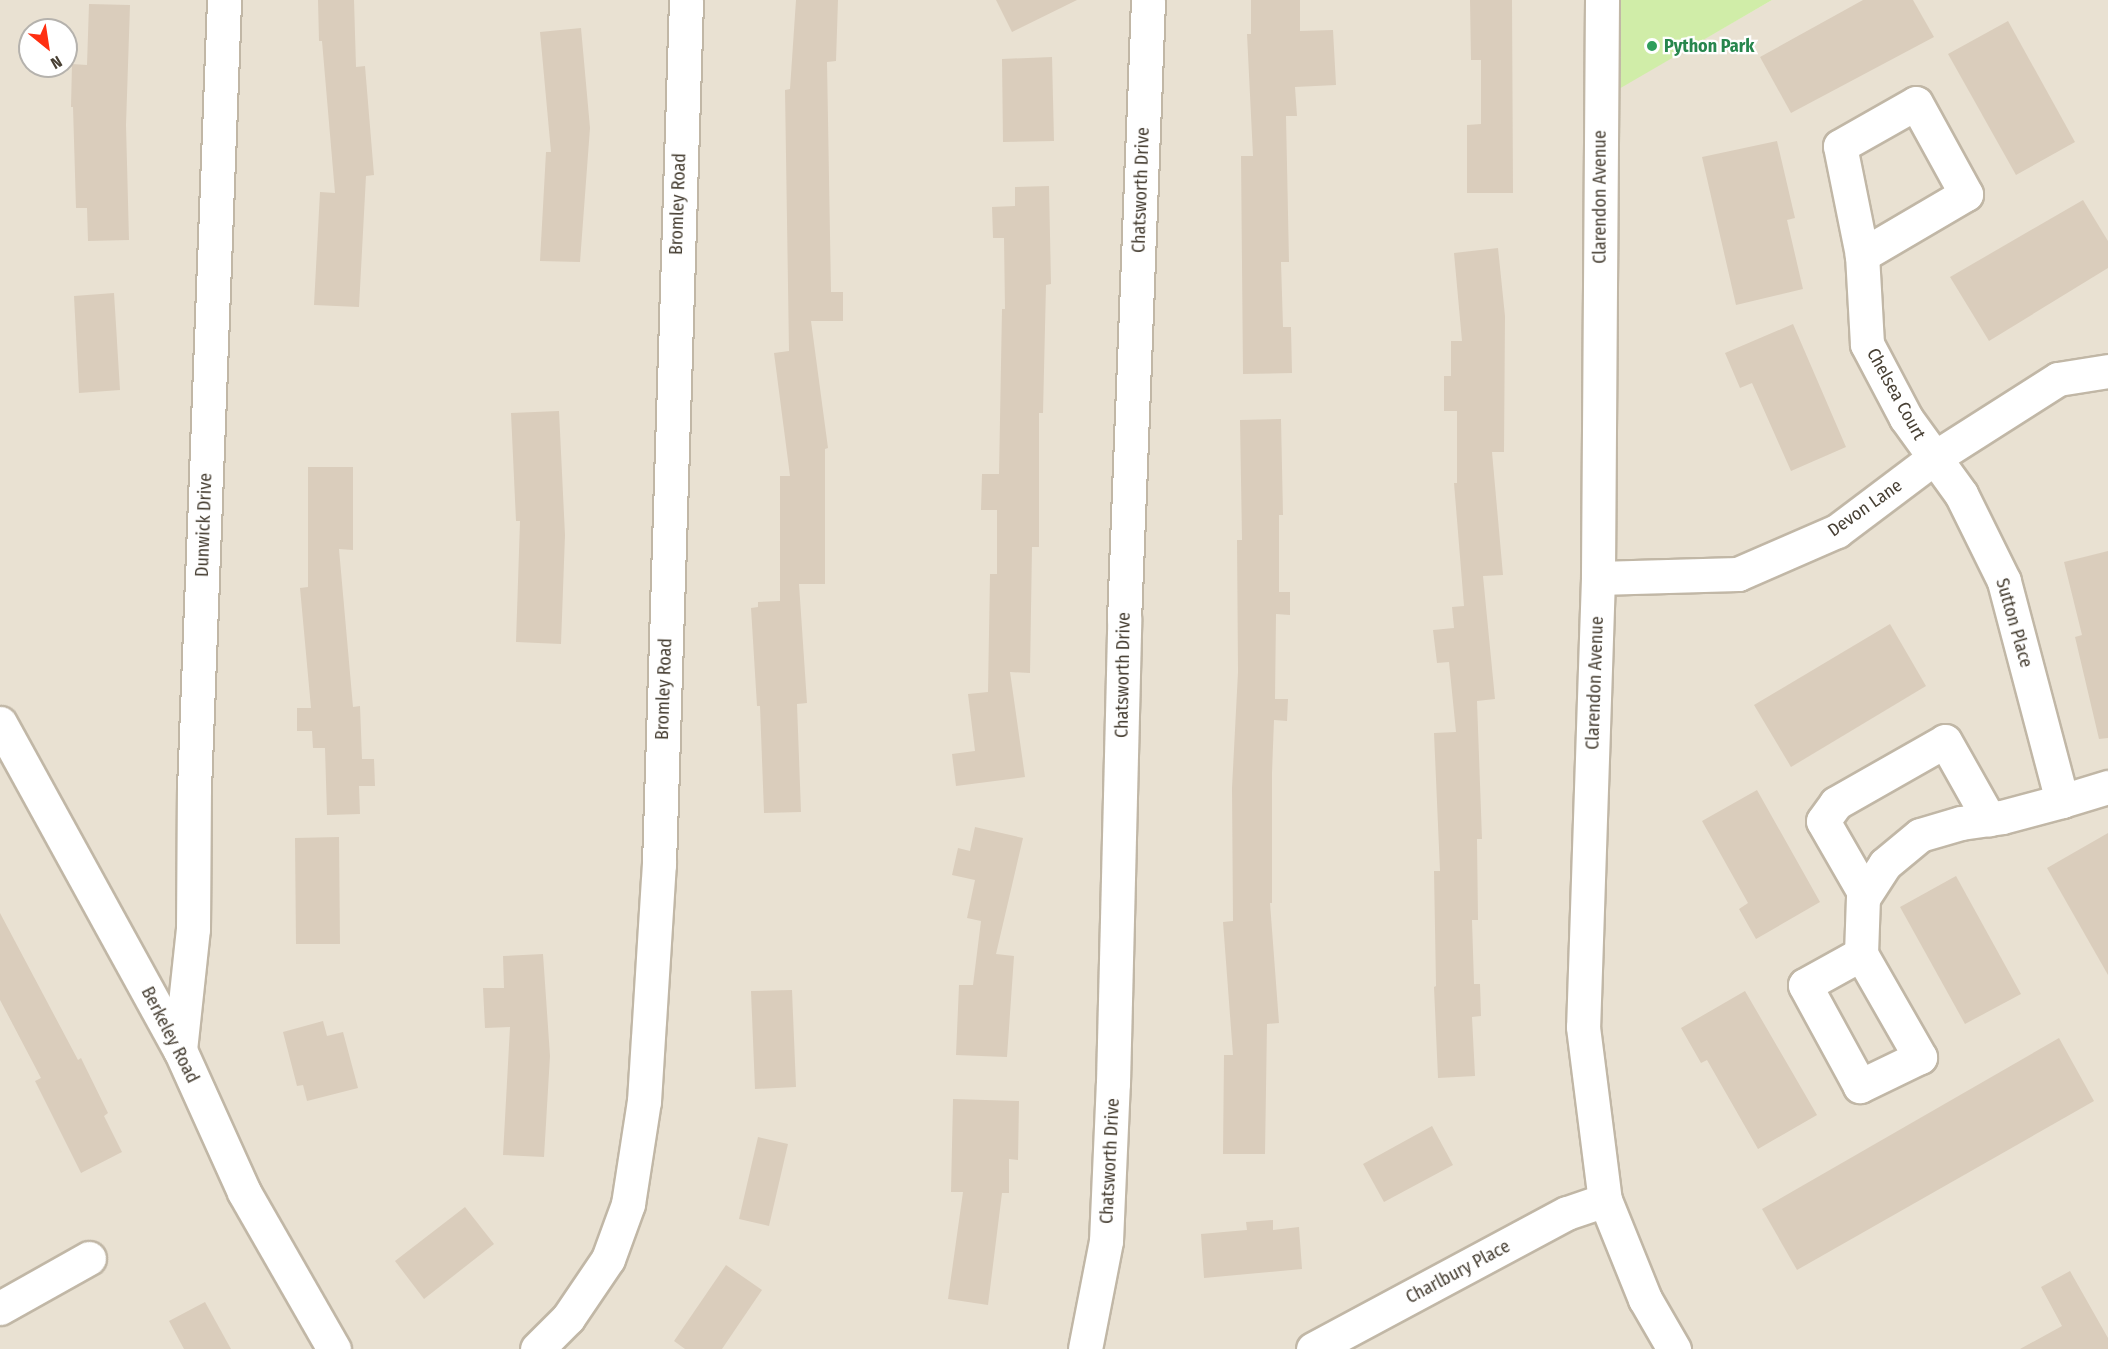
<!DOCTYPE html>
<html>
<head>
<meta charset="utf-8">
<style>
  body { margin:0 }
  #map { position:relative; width:2108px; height:1349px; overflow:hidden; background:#f4efe4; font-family:"Fira Sans Condensed",sans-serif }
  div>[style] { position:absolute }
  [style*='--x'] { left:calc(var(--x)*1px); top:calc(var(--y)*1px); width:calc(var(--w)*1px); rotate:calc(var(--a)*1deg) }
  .residential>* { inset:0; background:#e9e1d2 }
  .green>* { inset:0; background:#d0eda8 }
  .building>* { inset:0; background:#dacdbc }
  .roads { filter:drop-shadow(2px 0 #c1b7a6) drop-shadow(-2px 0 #c1b7a6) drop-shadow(0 2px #c1b7a6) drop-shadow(0 -2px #c1b7a6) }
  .minor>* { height:33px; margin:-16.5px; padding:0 16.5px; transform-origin:16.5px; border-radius:16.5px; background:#fff }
  .dots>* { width:16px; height:16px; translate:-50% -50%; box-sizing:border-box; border:3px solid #fff; border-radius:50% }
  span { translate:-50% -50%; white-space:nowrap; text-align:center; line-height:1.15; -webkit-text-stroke:4.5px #fff; paint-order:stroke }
  .leisure-label { font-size:18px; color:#27864d; font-weight:700 }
  .left { translate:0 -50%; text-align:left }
  .street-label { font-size:18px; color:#473f33 }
  .north { position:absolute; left:18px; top:18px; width:60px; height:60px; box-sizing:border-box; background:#fff; border:2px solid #b5b2ad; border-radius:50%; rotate:150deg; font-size:16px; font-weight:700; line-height:24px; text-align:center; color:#473f33 }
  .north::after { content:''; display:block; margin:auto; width:21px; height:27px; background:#ff2f11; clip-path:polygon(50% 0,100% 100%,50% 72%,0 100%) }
</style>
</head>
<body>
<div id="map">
  <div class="residential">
    <div style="clip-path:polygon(evenodd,0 0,1614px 0,1612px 92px,1772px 0,2108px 0,2108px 1349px,0 1349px,0 0,30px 30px,66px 30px,66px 66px,30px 66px,30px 30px)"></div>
  </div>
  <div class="green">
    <div style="clip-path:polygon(1614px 0,1772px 0,1612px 93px)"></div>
  </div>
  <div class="building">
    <div style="clip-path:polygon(318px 0,354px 0,356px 67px,365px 66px,374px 175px,366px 176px,359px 307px,314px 305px,320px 192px,335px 193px,322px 41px,319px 41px)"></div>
    <div style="clip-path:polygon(796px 0,838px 0,836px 61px,827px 62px,831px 292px,843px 292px,843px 321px,811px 321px,828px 448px,825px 449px,825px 584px,799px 584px,807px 703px,797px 704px,801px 812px,764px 813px,760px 706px,757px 706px,751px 608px,758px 607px,758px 602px,780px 601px,780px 476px,790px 476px,774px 353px,789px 351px,785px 90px,790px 89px)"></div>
    <div style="clip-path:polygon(996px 0,1077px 0,1012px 32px)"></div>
    <div style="clip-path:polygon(1251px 0,1300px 0,1300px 31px,1333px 30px,1336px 85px,1295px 87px,1297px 116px,1286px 116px,1289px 262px,1281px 262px,1283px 327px,1291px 327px,1292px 373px,1243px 374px,1241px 156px,1253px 156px,1247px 34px,1251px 34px)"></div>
    <div style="clip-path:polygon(1470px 0,1512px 0,1513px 193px,1467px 193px,1467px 125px,1481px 124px,1481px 60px,1471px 60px)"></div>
    <div style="clip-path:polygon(1863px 0,1913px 0,1934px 37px,1791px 113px,1760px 57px)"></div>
    <div style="clip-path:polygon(89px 4px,130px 5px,126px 125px,129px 240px,88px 241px,87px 208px,76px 208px,73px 107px,71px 107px,72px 64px,87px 65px)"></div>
    <div style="clip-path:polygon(2008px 21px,2075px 142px,2016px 175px,1948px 54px)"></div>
    <div style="clip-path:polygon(581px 28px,590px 128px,580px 262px,540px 261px,546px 152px,551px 152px,540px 32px)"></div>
    <div style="clip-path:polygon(1052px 57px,1054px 141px,1003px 142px,1002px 59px)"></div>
    <div style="clip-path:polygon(1777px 141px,1795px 218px,1787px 220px,1803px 289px,1736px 305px,1702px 157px)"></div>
    <div style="clip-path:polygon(1049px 186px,1051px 284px,1046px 285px,1043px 413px,1039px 413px,1039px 547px,1032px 547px,1030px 673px,1010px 672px,1025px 777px,956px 786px,952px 754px,975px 751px,968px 694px,988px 692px,990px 574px,997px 574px,997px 510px,981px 510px,982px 474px,999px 474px,1002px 309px,1005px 309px,1004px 238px,993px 238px,992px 207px,1015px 206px,1015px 187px)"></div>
    <div style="clip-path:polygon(2083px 200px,2108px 241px,2108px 268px,1989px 341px,1950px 277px)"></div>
    <div style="clip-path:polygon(1498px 248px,1505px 316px,1504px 452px,1492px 452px,1503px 575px,1483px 576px,1495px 699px,1477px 701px,1482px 839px,1477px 839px,1478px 920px,1472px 920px,1474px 984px,1480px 984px,1481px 1016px,1472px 1017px,1475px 1076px,1438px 1078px,1434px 987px,1436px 986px,1434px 871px,1440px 871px,1434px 733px,1456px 732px,1449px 662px,1437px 663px,1433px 630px,1454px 628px,1452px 607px,1464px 606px,1454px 483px,1457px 483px,1457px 411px,1444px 411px,1444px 376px,1451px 376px,1451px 341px,1462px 341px,1454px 253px)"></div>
    <div style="clip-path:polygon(114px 293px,120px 390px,79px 393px,74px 296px)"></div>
    <div style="clip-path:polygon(1793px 324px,1846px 447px,1791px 471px,1752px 383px,1740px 388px,1725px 353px)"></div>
    <div style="clip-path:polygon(559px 411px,565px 535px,561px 644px,516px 642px,520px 521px,516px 521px,511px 413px)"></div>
    <div style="clip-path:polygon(1281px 419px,1283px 515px,1279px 515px,1279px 592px,1290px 592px,1290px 615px,1276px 614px,1275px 699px,1288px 699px,1287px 721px,1274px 720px,1272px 773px,1272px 903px,1270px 903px,1279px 1023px,1267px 1024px,1265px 1154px,1223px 1154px,1224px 1055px,1233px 1055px,1223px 922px,1233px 921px,1232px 788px,1238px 672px,1237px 540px,1242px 540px,1240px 420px)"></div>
    <div style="clip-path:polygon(308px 467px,353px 467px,353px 550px,339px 549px,353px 707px,360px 706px,362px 759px,374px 759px,375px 786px,359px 786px,360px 814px,327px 815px,325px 748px,313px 748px,312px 731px,297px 731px,297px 708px,311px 708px,300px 588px,308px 587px)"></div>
    <div style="clip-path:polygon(2108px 551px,2108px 738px,2099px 739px,2075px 637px,2082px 635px,2064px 562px)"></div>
    <div style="clip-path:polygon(1890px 624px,1926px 686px,1791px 767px,1754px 705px)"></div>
    <div style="clip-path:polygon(1757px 790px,1820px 902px,1756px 939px,1739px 909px,1748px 903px,1702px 821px)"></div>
    <div style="clip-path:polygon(975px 827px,1023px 838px,996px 954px,1014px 956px,1007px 1057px,956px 1055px,959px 985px,973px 985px,981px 921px,967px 918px,975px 880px,952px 875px,958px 848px,970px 851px)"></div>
    <div style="clip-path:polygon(2108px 833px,2108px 975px,2047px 868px)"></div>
    <div style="clip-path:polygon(339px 837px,340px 944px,296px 944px,295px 838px)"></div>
    <div style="clip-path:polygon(1956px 876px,2021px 994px,1965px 1024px,1900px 907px)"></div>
    <div style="clip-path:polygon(0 913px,78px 1060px,81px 1058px,108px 1113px,104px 1116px,122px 1152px,81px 1173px,35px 1081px,41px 1078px,0 1000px)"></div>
    <div style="clip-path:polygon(543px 954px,550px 1056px,544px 1157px,503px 1155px,510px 1027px,485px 1028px,483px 988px,504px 988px,503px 956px)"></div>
    <div style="clip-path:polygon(792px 990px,796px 1087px,755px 1089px,751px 991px)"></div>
    <div style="clip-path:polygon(1745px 991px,1817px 1115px,1758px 1149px,1707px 1060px,1701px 1063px,1681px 1028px)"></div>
    <div style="clip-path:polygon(323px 1021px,327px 1036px,343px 1032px,358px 1088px,307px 1101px,303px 1085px,297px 1086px,283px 1032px)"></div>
    <div style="clip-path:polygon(2059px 1038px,2094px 1101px,1797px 1270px,1762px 1209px)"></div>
    <div style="clip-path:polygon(953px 1099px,1019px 1101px,1018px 1160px,1009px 1159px,1009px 1193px,1002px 1193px,988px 1305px,948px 1299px,963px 1192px,951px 1192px)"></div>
    <div style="clip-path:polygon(1432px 1126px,1453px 1165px,1384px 1202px,1363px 1164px)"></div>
    <div style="clip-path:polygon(758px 1137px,788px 1144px,769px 1226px,739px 1219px)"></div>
    <div style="clip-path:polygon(465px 1207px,494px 1244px,424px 1299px,395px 1261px)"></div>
    <div style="clip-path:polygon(1273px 1220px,1273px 1230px,1299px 1227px,1302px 1269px,1204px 1278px,1201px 1234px,1247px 1230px,1246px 1222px)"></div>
    <div style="clip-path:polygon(726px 1265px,762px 1290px,722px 1349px,685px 1349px,674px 1341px)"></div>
    <div style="clip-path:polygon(2070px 1271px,2108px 1338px,2108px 1349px,2020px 1349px,2062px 1326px,2041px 1287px)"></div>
    <div style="clip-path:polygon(205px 1302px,231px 1349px,184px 1349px,169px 1321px)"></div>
  </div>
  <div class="roads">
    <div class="minor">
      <div style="--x:1602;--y:0;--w:578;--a:90.4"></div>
      <div style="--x:1598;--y:578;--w:449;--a:91.9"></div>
      <div style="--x:1583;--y:1027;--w:174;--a:82.8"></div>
      <div style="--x:1605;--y:1200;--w:107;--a:68"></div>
      <div style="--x:1645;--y:1299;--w:58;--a:59.9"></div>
      <div style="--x:1598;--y:578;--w:140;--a:-1.6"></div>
      <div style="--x:1738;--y:574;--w:108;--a:-23.5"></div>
      <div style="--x:1837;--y:531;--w:121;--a:-37"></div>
      <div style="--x:1934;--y:458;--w:147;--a:-32.5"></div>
      <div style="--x:2058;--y:379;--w:51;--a:-9.1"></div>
      <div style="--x:0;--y:723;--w:373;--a:61.2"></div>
      <div style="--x:180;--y:1050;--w:156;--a:65.7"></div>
      <div style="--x:244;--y:1192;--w:181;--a:60.2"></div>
      <div style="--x:2062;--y:801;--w:48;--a:-16.9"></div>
      <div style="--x:1865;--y:894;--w:84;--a:-119.9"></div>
      <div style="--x:1823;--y:821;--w:22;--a:-54"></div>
      <div style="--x:1836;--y:803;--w:125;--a:-29.6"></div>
      <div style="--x:1945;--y:741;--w:90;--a:60.6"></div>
      <div style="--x:1861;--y:954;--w:119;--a:60.2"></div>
      <div style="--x:1920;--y:1057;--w:67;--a:154.2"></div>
      <div style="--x:1860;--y:1086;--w:115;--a:-118.6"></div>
      <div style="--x:1805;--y:985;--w:64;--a:-29"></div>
      <div style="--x:1861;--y:954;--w:56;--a:-88"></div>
      <div style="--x:1863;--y:898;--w:40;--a:-57.1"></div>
      <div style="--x:1885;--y:864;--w:45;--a:-39.6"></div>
      <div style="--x:1920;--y:835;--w:43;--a:-16.3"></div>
      <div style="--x:1961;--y:823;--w:41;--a:-8.3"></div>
      <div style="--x:2002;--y:817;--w:62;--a:-14.9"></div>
      <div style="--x:2062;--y:801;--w:228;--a:-104.8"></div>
      <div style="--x:2004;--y:581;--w:97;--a:-116.3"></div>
      <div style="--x:1961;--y:494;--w:94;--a:-125.9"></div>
      <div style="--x:1906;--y:418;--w:84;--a:-117.8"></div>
      <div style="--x:1867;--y:344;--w:89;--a:-93.2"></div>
      <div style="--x:1862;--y:255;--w:111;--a:-101.4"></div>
      <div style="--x:1840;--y:146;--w:87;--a:-29.5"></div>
      <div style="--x:1916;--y:103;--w:104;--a:61.2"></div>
      <div style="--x:1966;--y:194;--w:121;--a:149.6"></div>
      <div style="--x:180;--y:1050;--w:122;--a:-83.9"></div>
      <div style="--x:193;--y:929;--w:140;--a:-89.6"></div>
      <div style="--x:194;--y:789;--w:790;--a:-87.82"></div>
      <div style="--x:0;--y:1308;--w:102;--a:-29.3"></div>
      <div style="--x:537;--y:1349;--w:44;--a:-45"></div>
      <div style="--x:568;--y:1318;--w:71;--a:-55.9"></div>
      <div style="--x:608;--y:1259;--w:59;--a:-70"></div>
      <div style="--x:628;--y:1204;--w:104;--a:-81.2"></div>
      <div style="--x:644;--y:1101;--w:237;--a:-86.4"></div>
      <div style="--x:659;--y:864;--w:864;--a:-88.21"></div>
      <div style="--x:1085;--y:1349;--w:110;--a:-79"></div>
      <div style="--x:1106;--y:1241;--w:158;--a:-87.5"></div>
      <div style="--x:1113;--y:1083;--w:463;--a:-88.6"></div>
      <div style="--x:1124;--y:620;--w:620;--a:-87.78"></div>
      <div style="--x:1313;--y:1349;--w:288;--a:-28.2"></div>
      <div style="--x:1567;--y:1213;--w:40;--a:-18.9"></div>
    </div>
  </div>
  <div class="dots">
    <div style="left:1652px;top:46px;background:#2e9e5b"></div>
  </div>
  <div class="leisure-label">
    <span class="left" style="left:1664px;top:46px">Python Park</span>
  </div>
  <div class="street-label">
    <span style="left:1141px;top:190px;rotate:-88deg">Chatsworth Drive</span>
    <span style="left:1600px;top:197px;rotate:-90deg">Clarendon Avenue</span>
    <span style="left:678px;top:204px;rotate:-88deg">Bromley Road</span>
    <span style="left:1896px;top:394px;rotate:61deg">Chelsea Court</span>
    <span style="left:1865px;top:508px;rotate:-35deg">Devon Lane</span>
    <span style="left:204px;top:525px;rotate:-88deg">Dunwick Drive</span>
    <span style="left:2014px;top:623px;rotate:74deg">Sutton Place</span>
    <span style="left:1123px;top:675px;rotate:-89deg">Chatsworth Drive</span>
    <span style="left:1595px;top:683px;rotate:-88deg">Clarendon Avenue</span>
    <span style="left:664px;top:689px;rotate:-88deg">Bromley Road</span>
    <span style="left:170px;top:1035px;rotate:63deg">Berkeley Road</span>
    <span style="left:1110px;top:1161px;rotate:-87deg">Chatsworth Drive</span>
    <span style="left:1458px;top:1272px;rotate:-28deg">Charlbury Place</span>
  </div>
  <div class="north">N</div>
</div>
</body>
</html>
